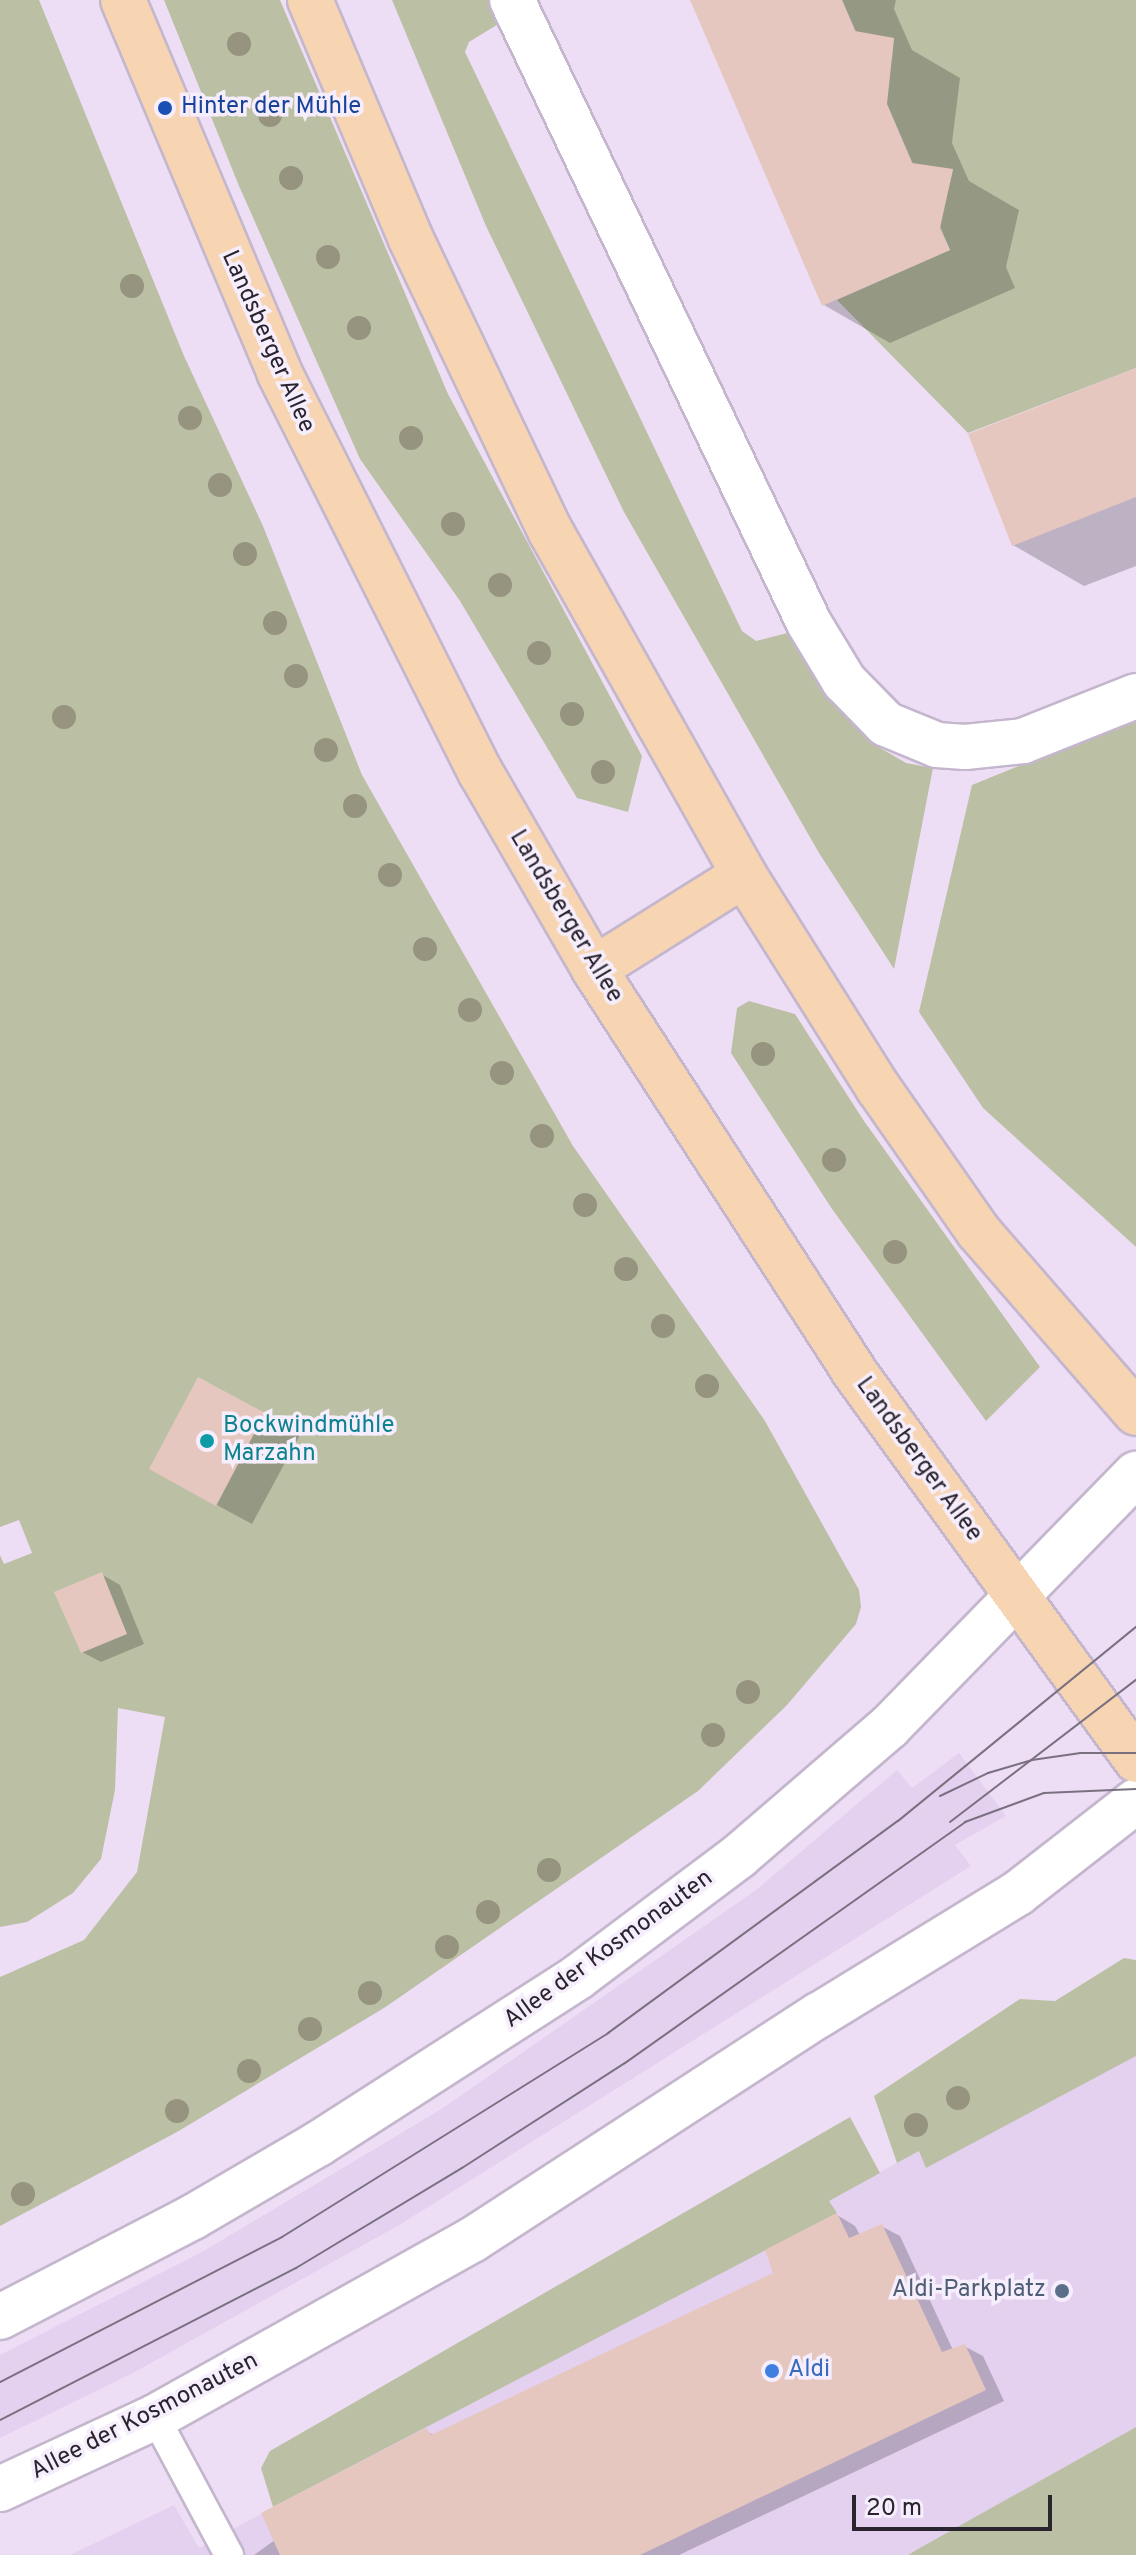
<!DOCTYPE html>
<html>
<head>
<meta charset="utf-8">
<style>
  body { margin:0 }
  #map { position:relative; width:1136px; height:2555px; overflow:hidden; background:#eddef6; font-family:Overpass,sans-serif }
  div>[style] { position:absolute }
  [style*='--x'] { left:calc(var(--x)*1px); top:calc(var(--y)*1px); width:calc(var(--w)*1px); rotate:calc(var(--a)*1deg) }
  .built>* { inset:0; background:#e4d1f0 }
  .green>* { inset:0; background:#bbc0a5 }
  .shadow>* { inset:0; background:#0003 }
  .building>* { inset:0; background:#e5c7c0 }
  .roads { filter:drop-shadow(2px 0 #c4b6cd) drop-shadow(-2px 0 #c4b6cd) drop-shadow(0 2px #c4b6cd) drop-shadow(0 -2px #c4b6cd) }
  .lane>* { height:28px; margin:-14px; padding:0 14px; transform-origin:14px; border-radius:14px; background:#fff }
  .street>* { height:44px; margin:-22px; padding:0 22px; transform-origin:22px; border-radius:22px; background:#fff }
  .secondary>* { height:44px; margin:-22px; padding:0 22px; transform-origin:22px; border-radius:22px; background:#fff }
  .primary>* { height:44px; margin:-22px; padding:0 22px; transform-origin:22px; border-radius:22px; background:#f7d5b3 }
  .tram>* { height:2px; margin:-1px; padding:0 1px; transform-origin:1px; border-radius:1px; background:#7a7180 }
  .trees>* { width:24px; height:24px; margin:-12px; border-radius:50%; background:#96937e }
  .dots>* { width:22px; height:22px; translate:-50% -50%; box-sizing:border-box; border:4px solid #f6eefc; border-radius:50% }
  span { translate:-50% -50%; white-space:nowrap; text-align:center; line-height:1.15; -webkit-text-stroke:7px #f6eefc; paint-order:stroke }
  .transit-label { font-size:24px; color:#164399 }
  .left { translate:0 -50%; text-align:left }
  .street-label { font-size:24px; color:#29242d }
  .culture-label { font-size:24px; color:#0d838f }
  .service-label { font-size:24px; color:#4e5e75 }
  .right { translate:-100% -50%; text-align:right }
  .shop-label { font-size:24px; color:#366cbe }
  .scale { position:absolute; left:852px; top:2495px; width:200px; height:36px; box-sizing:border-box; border:4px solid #29242d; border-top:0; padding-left:10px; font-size:24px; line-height:28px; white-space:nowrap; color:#29242d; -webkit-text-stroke:6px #f6eefc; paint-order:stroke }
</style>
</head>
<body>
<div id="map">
  <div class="built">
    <div style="clip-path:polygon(959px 1753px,1006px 1816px,955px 1845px,971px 1866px,401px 2224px,131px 2374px,0 2438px,0 2355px,202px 2252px,443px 2108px,756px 1890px,897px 1770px,912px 1788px)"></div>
    <div style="clip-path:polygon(1136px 2031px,1136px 2427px,908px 2555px,70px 2555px,174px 2505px,199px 2548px)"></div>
  </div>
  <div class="green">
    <div style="clip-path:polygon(0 0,39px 0,184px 356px,263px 526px,362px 775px,573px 1146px,765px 1421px,859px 1590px,861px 1607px,856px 1624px,787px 1705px,698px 1791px,384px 2008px,177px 2132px,0 2226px,0 1977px,84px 1940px,137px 1872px,165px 1717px,118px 1708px,115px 1790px,101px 1859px,73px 1893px,27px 1922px,0 1927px,0 1555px,4px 1564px,32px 1553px,19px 1520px,0 1527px)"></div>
    <div style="clip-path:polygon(164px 0,280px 0,448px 394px,642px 756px,628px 812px,577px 798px,460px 601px,360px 459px,239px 186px)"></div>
    <div style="clip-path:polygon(392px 0,488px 0,500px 23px,469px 42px,465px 52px,742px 631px,756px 641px,791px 632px,875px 745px,906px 763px,933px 768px,894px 969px,819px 853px,624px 512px,486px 226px)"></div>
    <div style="clip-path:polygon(842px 0,1136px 0,1136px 368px,968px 433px,837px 300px,950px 250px,927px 195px,928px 187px,948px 191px,953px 170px,914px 166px,869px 63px,892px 60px,894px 38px,858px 36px)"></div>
    <div style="clip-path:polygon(1136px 718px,1136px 1247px,983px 1108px,919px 1012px,972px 785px)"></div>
    <div style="clip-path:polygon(749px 1001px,795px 1014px,864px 1121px,1040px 1367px,986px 1421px,832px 1209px,731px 1053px,737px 1008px)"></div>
    <div style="clip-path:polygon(1124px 1958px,1136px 1960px,1136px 2056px,926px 2168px,919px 2151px,897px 2163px,874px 2096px,1020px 1999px,1055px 2001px)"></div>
    <div style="clip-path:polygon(850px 2117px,880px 2173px,829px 2201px,837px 2213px,273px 2507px,261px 2468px,270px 2451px)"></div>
    <div style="clip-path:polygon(1136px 2427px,1136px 2555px,908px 2555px,918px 2549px)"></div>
  </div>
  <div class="shadow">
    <div style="clip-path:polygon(691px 0,896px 0,894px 9px,912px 50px,960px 78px,952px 143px,969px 181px,1019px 210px,1006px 267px,1015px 288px,890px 343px,824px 305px)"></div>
    <div style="clip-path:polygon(1136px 371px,1136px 566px,1084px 586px,1013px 545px)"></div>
    <div style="clip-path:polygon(199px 1380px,300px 1435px,252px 1524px,187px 1489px)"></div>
    <div style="clip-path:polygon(101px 1574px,120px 1585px,144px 1644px,101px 1662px,82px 1652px)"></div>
    <div style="clip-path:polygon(837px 2215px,855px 2226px,860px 2235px,881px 2226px,900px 2236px,953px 2350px,964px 2346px,983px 2356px,1004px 2401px,679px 2555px,254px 2555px,426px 2431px,435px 2436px,775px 2275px)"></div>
  </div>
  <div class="building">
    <div style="clip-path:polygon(690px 0,842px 0,855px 31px,894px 38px,887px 104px,912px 163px,953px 169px,940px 228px,950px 250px,822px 306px)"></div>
    <div style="clip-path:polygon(1136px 368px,1136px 497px,1012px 546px,968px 434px)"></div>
    <div style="clip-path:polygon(198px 1377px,265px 1413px,216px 1506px,149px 1469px)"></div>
    <div style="clip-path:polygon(102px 1572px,127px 1634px,81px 1653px,54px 1592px)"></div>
    <div style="clip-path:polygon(837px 2213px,849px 2238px,882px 2224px,942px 2352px,965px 2344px,986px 2390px,640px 2555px,280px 2555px,261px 2513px,426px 2428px,431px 2435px,773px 2273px,765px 2250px)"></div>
  </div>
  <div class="roads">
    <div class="lane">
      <div style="--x:155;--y:2417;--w:157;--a:61.8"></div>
    </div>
    <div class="street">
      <div style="--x:512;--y:0;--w:690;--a:64.51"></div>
      <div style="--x:809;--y:623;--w:68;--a:58.9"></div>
      <div style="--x:844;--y:681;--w:60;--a:45.7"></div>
      <div style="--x:886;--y:724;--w:55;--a:22.4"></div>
      <div style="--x:937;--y:745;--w:28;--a:4"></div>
      <div style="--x:965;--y:747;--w:58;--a:-5.9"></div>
      <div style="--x:1023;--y:741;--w:122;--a:-21.7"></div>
    </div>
    <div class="secondary">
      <div style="--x:0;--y:2317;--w:217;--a:-27.4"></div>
      <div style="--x:193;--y:2217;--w:145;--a:-30.3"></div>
      <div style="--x:318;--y:2144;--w:309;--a:-32.7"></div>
      <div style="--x:578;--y:1977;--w:201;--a:-36.9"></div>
      <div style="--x:739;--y:1856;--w:198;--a:-40.7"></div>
      <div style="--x:889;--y:1727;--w:354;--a:-45.7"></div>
      <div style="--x:0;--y:2489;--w:171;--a:-24.9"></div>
      <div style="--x:155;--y:2417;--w:363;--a:-29.2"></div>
      <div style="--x:472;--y:2240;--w:414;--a:-33"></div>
      <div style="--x:819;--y:2015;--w:233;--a:-31.5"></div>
      <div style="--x:1018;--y:1893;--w:150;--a:-37.9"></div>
    </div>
    <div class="primary">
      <div style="--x:123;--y:0;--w:403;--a:67.2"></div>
      <div style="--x:279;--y:372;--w:449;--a:63.3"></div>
      <div style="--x:481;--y:773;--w:226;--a:60"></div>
      <div style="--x:594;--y:969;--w:477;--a:57.1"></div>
      <div style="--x:853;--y:1370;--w:482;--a:54"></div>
      <div style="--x:310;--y:0;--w:257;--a:67.1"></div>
      <div style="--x:410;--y:237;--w:327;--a:64.5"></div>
      <div style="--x:551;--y:532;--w:394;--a:60.6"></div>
      <div style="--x:744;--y:875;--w:253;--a:57.8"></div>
      <div style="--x:879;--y:1089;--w:173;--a:55.1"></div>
      <div style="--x:978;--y:1231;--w:241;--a:49"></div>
      <div style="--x:594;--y:969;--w:177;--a:-32.1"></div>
    </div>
  </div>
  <div class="tram">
    <div style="--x:940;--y:1796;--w:53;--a:-25.6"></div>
    <div style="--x:988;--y:1773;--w:46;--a:-16.5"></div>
    <div style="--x:1032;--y:1760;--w:49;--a:-8.3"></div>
    <div style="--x:1080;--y:1753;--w:56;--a:0"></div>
    <div style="--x:950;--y:1822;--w:234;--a:-37.4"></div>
    <div style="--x:0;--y:2382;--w:317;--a:-27.2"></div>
    <div style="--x:282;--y:2237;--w:385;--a:-32"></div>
    <div style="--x:608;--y:2033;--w:359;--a:-36.2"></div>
    <div style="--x:898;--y:1821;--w:307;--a:-39.2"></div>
    <div style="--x:0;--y:2420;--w:333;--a:-27.2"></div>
    <div style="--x:296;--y:2268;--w:194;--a:-31.1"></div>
    <div style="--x:462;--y:2168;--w:194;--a:-32.8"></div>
    <div style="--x:625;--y:2063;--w:417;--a:-35.3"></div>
    <div style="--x:965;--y:1822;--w:84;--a:-20.2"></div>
    <div style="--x:1044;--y:1793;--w:92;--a:-2.5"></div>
  </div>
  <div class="trees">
    <div style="left:239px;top:44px"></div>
    <div style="left:270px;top:115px"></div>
    <div style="left:291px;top:178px"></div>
    <div style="left:328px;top:257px"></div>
    <div style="left:132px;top:286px"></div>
    <div style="left:359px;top:328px"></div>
    <div style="left:190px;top:418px"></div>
    <div style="left:411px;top:438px"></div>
    <div style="left:220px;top:485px"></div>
    <div style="left:453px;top:524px"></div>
    <div style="left:245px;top:554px"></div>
    <div style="left:500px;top:585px"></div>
    <div style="left:275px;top:623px"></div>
    <div style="left:539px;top:653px"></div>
    <div style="left:296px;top:676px"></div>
    <div style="left:572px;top:714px"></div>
    <div style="left:64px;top:717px"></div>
    <div style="left:326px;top:750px"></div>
    <div style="left:603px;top:772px"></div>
    <div style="left:355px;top:806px"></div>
    <div style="left:390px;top:875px"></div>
    <div style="left:425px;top:949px"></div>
    <div style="left:470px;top:1010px"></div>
    <div style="left:763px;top:1054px"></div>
    <div style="left:502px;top:1073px"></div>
    <div style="left:542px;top:1136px"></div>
    <div style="left:834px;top:1160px"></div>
    <div style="left:585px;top:1205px"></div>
    <div style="left:895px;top:1252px"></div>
    <div style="left:626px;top:1269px"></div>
    <div style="left:663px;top:1326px"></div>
    <div style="left:707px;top:1386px"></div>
    <div style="left:748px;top:1692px"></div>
    <div style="left:713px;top:1735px"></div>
    <div style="left:549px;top:1870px"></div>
    <div style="left:488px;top:1912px"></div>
    <div style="left:447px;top:1947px"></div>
    <div style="left:370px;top:1993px"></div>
    <div style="left:310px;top:2029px"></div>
    <div style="left:249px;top:2071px"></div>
    <div style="left:958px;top:2098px"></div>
    <div style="left:177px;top:2111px"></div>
    <div style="left:916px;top:2125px"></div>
    <div style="left:23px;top:2194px"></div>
  </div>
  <div class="dots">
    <div style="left:165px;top:108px;background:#1a4fb4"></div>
    <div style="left:207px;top:1441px;background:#0f9aa8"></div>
    <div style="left:1062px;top:2291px;background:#5c6f8a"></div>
    <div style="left:772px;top:2371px;background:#3f7fe0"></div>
  </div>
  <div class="transit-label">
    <span class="left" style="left:181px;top:108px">Hinter der Mühle</span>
  </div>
  <div class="street-label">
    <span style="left:267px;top:342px;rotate:66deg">Landsberger Allee</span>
    <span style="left:565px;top:917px;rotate:59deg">Landsberger Allee</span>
    <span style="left:918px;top:1460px;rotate:54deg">Landsberger Allee</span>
    <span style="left:609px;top:1950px;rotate:-36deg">Allee der Kosmonauten</span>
    <span style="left:145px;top:2417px;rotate:-27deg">Allee der Kosmonauten</span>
  </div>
  <div class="culture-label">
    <span class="left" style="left:223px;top:1441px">Bockwindmühle<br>Marzahn</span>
  </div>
  <div class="service-label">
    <span class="right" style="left:1046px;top:2291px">Aldi-Parkplatz</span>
  </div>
  <div class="shop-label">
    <span class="left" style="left:788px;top:2371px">Aldi</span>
  </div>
  <div class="scale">20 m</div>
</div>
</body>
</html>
